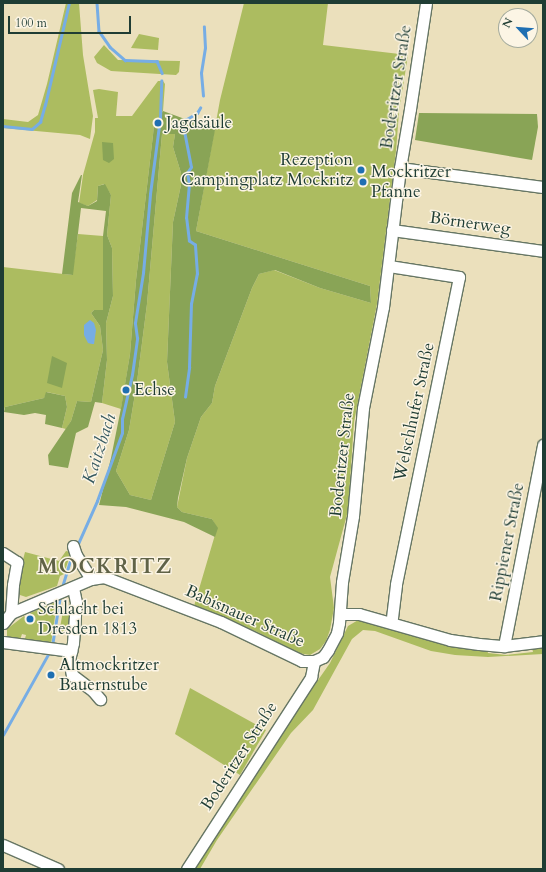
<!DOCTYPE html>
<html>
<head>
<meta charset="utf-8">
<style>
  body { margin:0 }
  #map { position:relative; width:546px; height:872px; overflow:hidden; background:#ebe0bc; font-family:Cardo,serif }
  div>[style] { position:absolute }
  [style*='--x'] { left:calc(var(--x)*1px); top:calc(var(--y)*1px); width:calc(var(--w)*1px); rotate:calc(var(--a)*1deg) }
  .green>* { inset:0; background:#acbc60 }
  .forest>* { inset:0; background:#89a456 }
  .water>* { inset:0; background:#76ade5 }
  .stream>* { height:2.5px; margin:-1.25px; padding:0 1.25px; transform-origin:1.25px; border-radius:1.25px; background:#76ade5 }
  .roads { filter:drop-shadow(1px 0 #667664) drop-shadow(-1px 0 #667664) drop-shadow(0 1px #667664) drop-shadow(0 -1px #667664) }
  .minor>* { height:11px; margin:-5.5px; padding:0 5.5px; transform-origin:5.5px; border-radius:5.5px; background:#fff }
  .dots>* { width:11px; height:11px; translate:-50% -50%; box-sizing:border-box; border:2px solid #fcf5e5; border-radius:50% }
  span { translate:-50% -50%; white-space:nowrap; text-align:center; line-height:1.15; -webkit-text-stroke:3px #fcf5e5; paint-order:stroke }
  .street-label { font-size:17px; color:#1f3d34 }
  .poi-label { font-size:17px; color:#1f3d34 }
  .left { translate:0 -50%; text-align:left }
  .right { translate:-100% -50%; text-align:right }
  .water-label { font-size:18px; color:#355960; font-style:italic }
  .district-label { font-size:21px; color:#606347; font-weight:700; letter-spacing:1px }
  .frame { position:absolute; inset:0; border:4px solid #1f3d34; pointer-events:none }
  .north { position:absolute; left:498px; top:8px; width:40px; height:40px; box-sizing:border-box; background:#fcf5e5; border:1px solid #a4ab9e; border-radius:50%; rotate:296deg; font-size:11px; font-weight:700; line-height:16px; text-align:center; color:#1f3d34 }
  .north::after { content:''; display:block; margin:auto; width:14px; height:18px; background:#1f6fb2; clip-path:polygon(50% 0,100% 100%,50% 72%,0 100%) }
  .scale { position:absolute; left:8px; top:16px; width:123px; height:18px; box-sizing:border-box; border:2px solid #1f3d34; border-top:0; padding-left:5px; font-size:12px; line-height:14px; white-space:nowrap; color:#1f3d34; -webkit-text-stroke:3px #fcf5e5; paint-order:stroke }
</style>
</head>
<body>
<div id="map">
  <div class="green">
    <div style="clip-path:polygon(66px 3px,79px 3px,83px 55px,93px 116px,90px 139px,80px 135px,3px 128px,3px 119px,28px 122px,38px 115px,47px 84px)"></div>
    <div style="clip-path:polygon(244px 3px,328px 3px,323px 45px,408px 55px,399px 112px,396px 151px,377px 304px,354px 422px,348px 511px,330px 577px,334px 608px,330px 630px,326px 641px,320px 649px,310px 655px,298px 653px,257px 632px,194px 606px,217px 528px,212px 519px,182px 512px,177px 507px,187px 458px,201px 417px,212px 403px,215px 386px,252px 288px,259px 274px,274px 270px,320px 288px,371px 303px,370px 286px,196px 231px,220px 100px)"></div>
    <div style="clip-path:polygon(139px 34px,159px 38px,158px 50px,131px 48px)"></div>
    <div style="clip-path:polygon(104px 45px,118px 60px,180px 61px,179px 72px,176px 75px,111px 71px,97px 63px,94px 57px)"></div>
    <div style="clip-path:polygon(158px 81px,163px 81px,165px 84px,163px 111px,154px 124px,153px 135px,136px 280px,130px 354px,121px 409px,102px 403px,107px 360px,106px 323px,113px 296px,112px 248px,107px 235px,111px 195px,104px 184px,98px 186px,97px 200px,88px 206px,79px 203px,83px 175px,95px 132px,95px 118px,98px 118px,93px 90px,99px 89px,118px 92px,116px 116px,132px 116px)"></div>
    <div style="clip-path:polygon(162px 134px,175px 134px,173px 147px,181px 173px,181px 185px,173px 222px,167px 362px,175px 422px,151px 500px,130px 495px,116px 471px,129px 430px,137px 382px,147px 304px)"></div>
    <div style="clip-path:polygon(78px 234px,103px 236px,103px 310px,94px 310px,91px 313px,100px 326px,103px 350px,91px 402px,77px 401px,71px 421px,66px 429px,62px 428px,67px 407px,65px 396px,47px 392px,44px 398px,5px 407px,3px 412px,3px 267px,72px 275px)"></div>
    <div style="clip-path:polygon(66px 551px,71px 552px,64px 574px,60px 576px,57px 586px,26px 597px,20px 595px,17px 589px,17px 583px,25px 552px,59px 561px)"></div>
    <div style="clip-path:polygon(54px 603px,54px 607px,56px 610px,51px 644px,24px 642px,26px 635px,22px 634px,20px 640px,7px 639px,7px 629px,24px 616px,30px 622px,33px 620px,30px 613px)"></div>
    <div style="clip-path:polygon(63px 611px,71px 613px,70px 630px,67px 634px,59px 633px)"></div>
    <div style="clip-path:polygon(360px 619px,487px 649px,488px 653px,506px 655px,533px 652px,532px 648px,543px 647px,543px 654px,488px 657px,455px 655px,431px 651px,375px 631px,363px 630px,352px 639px,313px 710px,291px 733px,217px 840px,200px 869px,192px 869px,274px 743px,330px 663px,348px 626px)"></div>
    <div style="clip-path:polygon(190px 688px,266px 730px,240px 775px,175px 734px)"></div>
  </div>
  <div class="forest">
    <div style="clip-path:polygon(evenodd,163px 111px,215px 130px,196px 231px,370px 286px,371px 303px,320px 288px,275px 270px,259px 274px,252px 288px,215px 386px,212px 403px,201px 417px,187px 458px,178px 498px,177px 507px,182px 512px,212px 519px,218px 528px,215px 537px,184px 522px,126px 507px,99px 505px,111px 458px,121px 408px,130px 354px,136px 280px,153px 135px,154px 124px,163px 111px,162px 134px,175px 134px,173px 147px,181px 173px,181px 185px,173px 222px,167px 362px,175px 422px,151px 500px,130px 495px,116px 471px,129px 430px,137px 382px,147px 304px,162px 134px)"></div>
    <div style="clip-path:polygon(419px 113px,537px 114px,538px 127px,532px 160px,415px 140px)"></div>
    <div style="clip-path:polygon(102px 142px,113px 143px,114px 159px,109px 163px,103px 160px)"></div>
    <div style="clip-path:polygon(81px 175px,82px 175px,78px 202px,88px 206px,97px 201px,98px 186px,105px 184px,111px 195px,107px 235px,112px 248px,113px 296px,106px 323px,107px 360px,102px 403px,95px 402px,88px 427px,76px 433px,68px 468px,49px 465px,48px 455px,71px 421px,77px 401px,91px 402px,103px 350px,100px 326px,91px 313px,94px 310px,103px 310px,103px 236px,106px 211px,81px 208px,73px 275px,62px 274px,72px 193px)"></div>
    <div style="clip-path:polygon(52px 356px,67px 363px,62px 388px,47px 383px)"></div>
    <div style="clip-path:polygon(46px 392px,65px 396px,67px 407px,62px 428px,45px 424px,46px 415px,35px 413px,24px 415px,4px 412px,5px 407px,44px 398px)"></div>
  </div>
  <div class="water">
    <div style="clip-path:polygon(90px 320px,94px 323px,96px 330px,94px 344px,92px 344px,88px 343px,84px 335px,84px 325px)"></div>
  </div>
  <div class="stream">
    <div style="--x:97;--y:3;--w:28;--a:86"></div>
    <div style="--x:99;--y:31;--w:19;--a:55"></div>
    <div style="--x:110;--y:47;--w:20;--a:41"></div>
    <div style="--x:125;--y:60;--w:32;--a:2"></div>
    <div style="--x:157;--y:61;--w:13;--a:67"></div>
    <div style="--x:203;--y:96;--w:23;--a:-95"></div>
    <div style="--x:201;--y:73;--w:25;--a:-81"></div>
    <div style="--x:205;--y:48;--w:21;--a:-93"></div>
    <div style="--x:3;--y:126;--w:29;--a:6"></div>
    <div style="--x:32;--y:129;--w:11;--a:-41"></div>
    <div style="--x:40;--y:122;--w:18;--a:-74"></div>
    <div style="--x:45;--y:105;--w:105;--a:-76.8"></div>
    <div style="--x:185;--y:397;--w:30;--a:-82"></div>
    <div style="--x:189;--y:367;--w:63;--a:-88.2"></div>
    <div style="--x:191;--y:304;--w:31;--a:-79"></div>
    <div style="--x:197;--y:274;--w:29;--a:-94"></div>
    <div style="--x:195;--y:245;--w:7;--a:-146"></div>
    <div style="--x:189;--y:241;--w:23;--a:-97"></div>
    <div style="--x:186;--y:218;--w:34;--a:-85"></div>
    <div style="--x:189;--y:184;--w:11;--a:-100"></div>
    <div style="--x:187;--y:173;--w:7;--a:-56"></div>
    <div style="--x:191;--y:167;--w:37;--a:-101"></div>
    <div style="--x:184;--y:131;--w:11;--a:-85"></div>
    <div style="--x:185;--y:120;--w:14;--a:-30"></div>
    <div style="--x:197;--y:113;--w:6;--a:-59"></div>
    <div style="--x:77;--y:546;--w:49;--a:-66"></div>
    <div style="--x:97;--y:501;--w:72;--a:-69.8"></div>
    <div style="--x:122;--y:433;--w:14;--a:-90"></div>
    <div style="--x:122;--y:419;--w:45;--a:-77.2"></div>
    <div style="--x:132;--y:375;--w:37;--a:-82"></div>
    <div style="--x:137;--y:338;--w:15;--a:-98"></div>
    <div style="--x:135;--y:323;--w:51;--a:-80.9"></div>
    <div style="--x:143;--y:273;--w:79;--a:-84.9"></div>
    <div style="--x:150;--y:194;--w:77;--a:-82.5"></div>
    <div style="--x:160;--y:118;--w:37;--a:-88"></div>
    <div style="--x:62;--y:587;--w:34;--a:-73"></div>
    <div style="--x:52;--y:646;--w:51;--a:-80.9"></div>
    <div style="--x:3;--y:735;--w:96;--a:-60.8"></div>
  </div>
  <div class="roads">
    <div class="minor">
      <div style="--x:400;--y:168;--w:144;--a:7.6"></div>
      <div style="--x:392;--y:230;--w:152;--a:7.9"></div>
      <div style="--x:389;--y:266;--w:71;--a:8.9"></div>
      <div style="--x:459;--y:277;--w:314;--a:101.6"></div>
      <div style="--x:396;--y:585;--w:38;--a:97"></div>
      <div style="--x:73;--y:546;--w:9;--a:72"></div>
      <div style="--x:76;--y:555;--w:28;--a:58"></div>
      <div style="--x:3;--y:553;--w:17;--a:33"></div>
      <div style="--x:17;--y:562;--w:23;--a:100"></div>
      <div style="--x:13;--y:585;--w:28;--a:94"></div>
      <div style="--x:73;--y:588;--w:14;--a:78"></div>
      <div style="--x:76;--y:602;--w:41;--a:94.2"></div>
      <div style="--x:73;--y:643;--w:17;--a:103"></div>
      <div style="--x:69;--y:660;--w:15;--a:79"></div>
      <div style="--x:72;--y:675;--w:26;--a:37"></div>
      <div style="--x:93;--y:691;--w:11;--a:49"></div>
      <div style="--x:340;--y:614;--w:19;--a:0"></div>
      <div style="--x:359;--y:614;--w:95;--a:15.9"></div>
      <div style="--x:450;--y:640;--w:29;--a:8"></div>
      <div style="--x:479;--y:644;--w:25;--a:5"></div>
      <div style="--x:504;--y:646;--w:39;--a:-7"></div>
      <div style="--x:3;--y:623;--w:13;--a:-51"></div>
      <div style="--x:11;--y:613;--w:87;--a:-23"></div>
      <div style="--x:91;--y:579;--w:13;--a:-9"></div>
      <div style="--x:104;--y:577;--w:125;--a:21"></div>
      <div style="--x:221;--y:622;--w:90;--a:25.7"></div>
      <div style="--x:302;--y:661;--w:12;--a:0"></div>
      <div style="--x:314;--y:661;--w:10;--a:-24"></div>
      <div style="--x:323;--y:657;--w:9;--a:-54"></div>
      <div style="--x:328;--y:650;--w:19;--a:-62"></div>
      <div style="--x:337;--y:633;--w:10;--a:-79"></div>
      <div style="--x:339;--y:623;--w:41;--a:-85.8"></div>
      <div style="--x:342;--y:582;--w:67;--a:-80.5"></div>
      <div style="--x:353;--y:516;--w:108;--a:-84.7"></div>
      <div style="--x:363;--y:408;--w:103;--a:-78.8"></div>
      <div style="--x:383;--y:307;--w:140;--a:-83"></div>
      <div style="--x:400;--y:168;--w:60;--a:-80.4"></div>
      <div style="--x:410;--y:109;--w:107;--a:-81.4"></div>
      <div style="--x:3;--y:642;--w:69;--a:7.5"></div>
      <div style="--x:504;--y:646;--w:205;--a:-79"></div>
      <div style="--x:3;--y:845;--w:60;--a:23.6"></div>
      <div style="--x:187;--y:869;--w:229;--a:-57.1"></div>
      <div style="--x:311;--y:677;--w:16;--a:-79"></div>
    </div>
  </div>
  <div class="dots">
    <div style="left:158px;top:123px;background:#1f6fb2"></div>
    <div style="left:361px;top:170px;background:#1f6fb2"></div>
    <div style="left:363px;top:182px;background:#1f6fb2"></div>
    <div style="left:126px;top:390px;background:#1f6fb2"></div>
    <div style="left:30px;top:619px;background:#1f6fb2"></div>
    <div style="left:51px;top:675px;background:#1f6fb2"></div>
  </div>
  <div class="street-label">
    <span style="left:396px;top:87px;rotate:-81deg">Boderitzer Straße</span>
    <span style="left:470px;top:223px;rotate:8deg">Börnerweg</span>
    <span style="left:414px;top:412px;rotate:-78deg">Welschhufer Straße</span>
    <span style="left:342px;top:455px;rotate:-84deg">Boderitzer Straße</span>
    <span style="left:507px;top:542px;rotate:-79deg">Rippiener Straße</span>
    <span style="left:245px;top:616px;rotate:24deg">Babisnauer Straße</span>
    <span style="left:239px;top:756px;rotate:-57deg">Boderitzer Straße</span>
  </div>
  <div class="poi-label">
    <span class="left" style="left:166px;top:123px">Jagdsäule</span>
    <span class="right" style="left:353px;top:170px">Rezeption<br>Campingplatz Mockritz</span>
    <span class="left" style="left:371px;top:182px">Mockritzer<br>Pfanne</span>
    <span class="left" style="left:134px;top:390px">Echse</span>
    <span class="left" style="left:38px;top:619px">Schlacht bei<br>Dresden 1813</span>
    <span class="left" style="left:59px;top:675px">Altmockritzer<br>Bauernstube</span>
  </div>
  <div class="water-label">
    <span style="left:100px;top:449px;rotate:-72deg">Kaitzbach</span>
  </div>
  <div class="district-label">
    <span style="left:105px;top:567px">MOCKRITZ</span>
  </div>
  <div class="frame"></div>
  <div class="north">N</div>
  <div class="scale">100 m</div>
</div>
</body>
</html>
